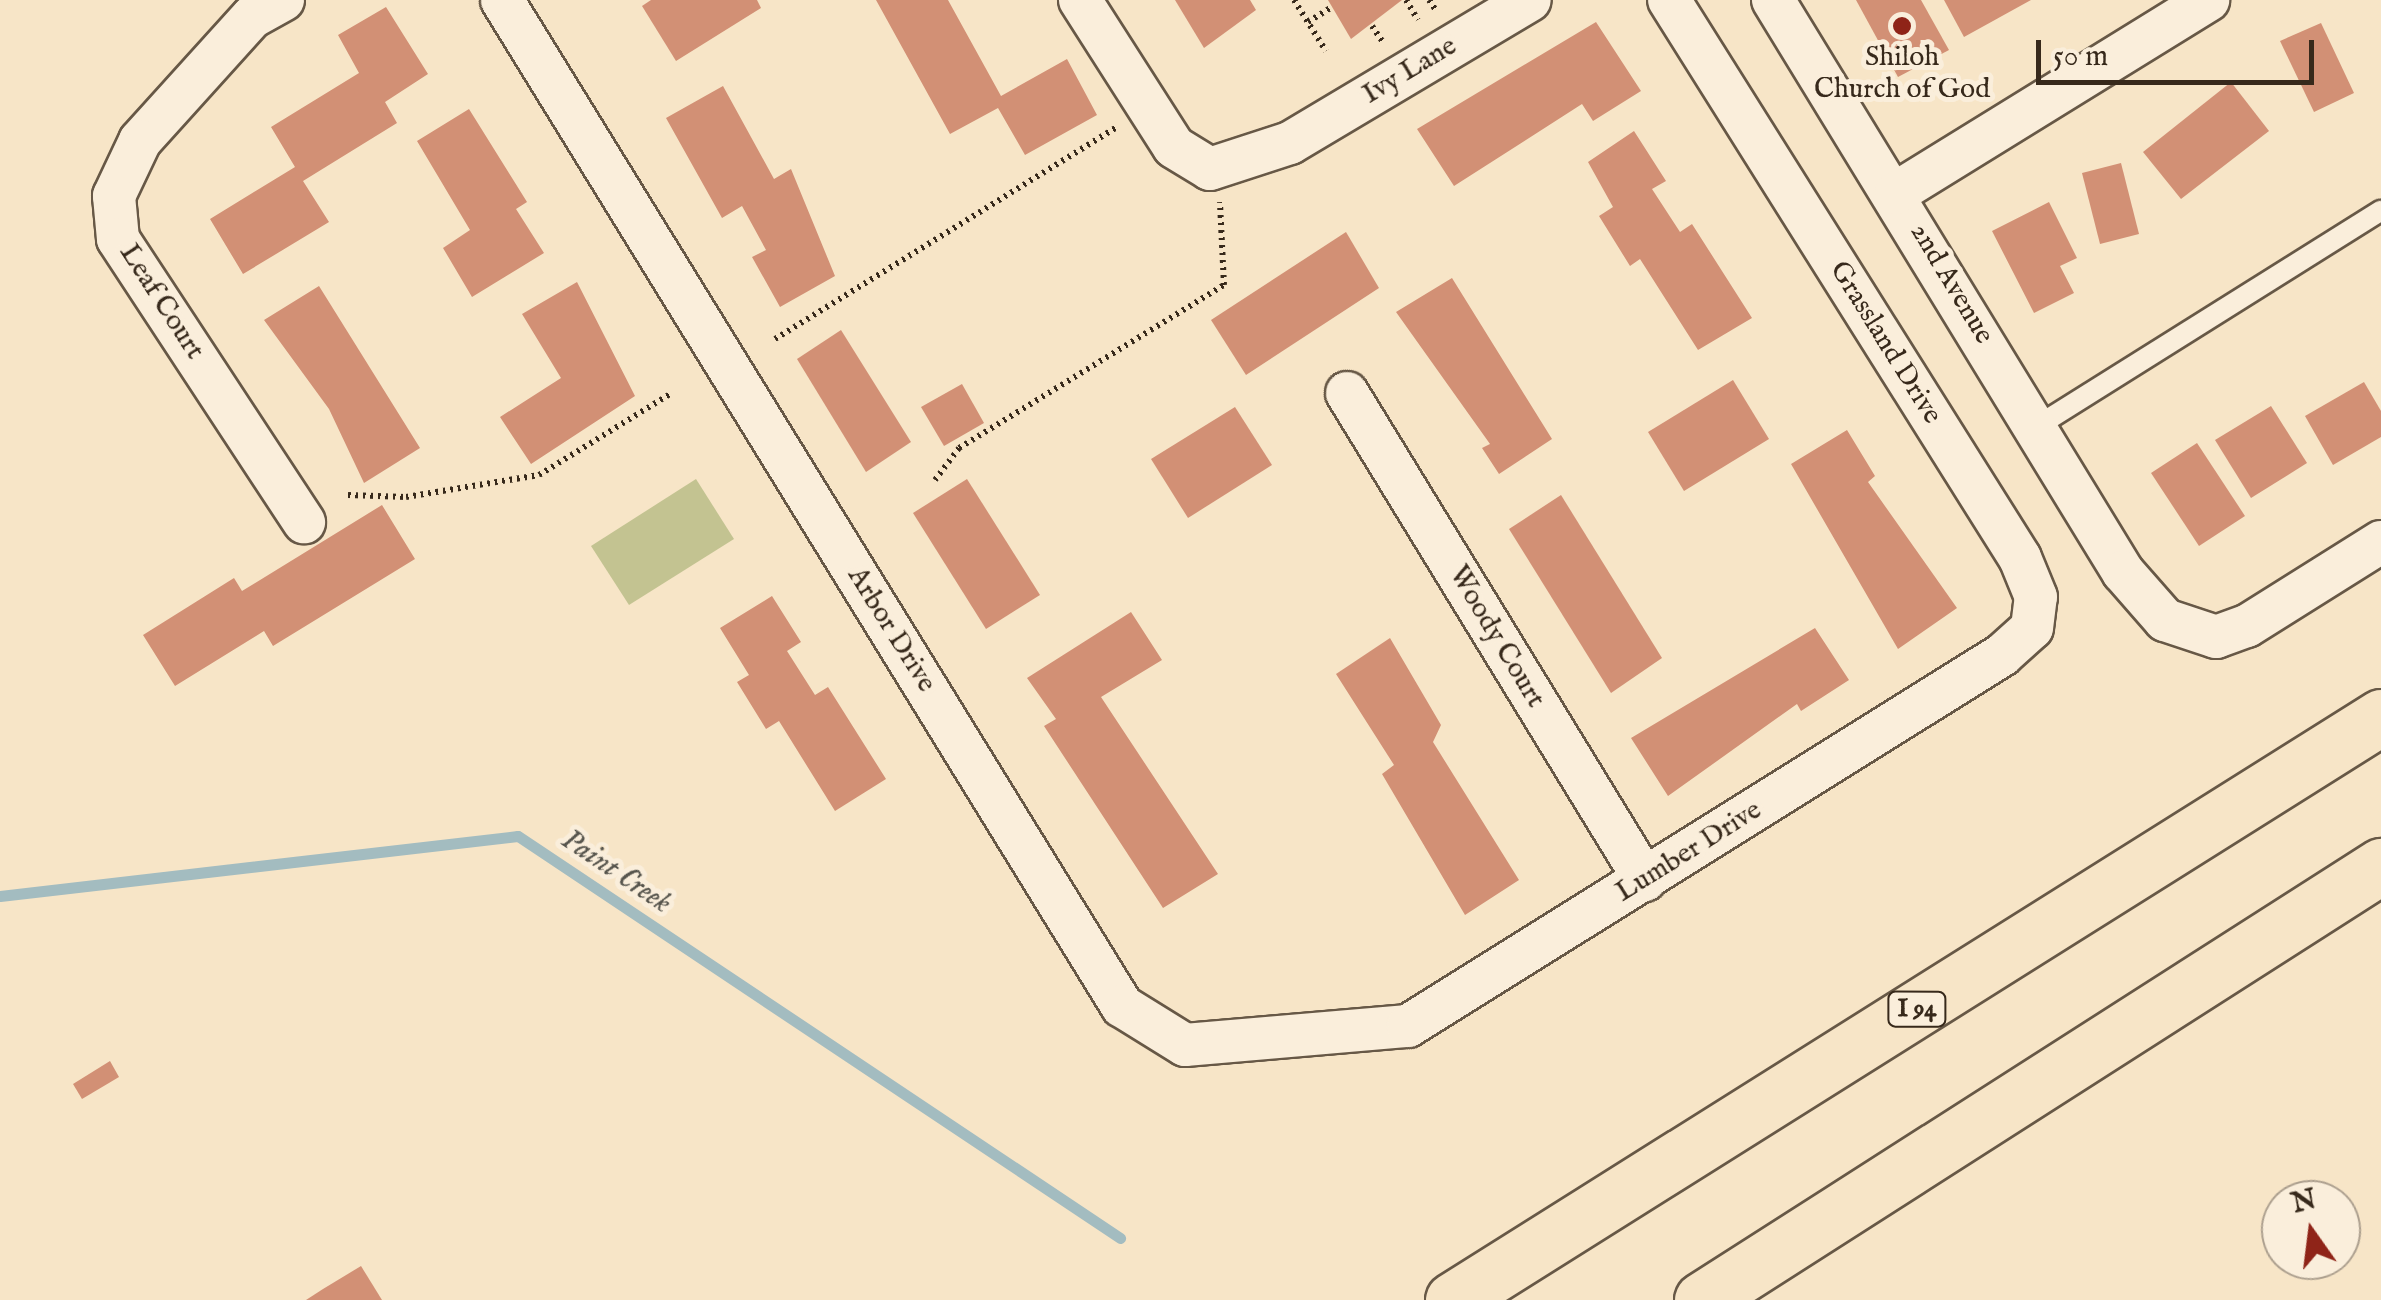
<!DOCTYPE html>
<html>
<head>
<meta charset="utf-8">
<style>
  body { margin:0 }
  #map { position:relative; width:2381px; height:1300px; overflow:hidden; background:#f7e5c7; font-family:"IM FELL English",serif }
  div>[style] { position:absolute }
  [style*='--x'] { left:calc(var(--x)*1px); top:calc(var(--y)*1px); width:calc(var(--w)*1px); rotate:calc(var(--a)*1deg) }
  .green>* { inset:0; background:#c3c391 }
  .stream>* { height:11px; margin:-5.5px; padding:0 5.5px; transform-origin:5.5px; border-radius:5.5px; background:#a3bcc0 }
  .building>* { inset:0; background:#d29075 }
  .path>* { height:6px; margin-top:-3px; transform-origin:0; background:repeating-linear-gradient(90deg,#37291b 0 2.5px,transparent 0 7.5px) }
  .roads { filter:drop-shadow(2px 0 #675846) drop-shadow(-2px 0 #675846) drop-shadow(0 2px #675846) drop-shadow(0 -2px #675846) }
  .service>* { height:20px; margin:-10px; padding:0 10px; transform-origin:10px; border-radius:10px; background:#faeedb }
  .minor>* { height:42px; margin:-21px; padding:0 21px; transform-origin:21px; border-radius:21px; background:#faeedb }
  .motorway>* { height:55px; margin:-27.5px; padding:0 27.5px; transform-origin:27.5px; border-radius:27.5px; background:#f7e5c7 }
  .dots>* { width:28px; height:28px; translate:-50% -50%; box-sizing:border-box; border:5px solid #faeedb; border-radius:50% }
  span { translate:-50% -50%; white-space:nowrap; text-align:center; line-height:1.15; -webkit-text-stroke:10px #faeedb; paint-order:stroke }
  .shield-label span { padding:2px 8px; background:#faeedb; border:2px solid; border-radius:8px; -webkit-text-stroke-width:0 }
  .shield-label { font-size:25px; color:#37291b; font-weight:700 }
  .poi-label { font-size:28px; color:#37291b }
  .street-label { font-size:28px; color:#37291b }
  .water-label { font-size:30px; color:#57554d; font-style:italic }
  .north { position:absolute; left:2261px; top:1180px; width:100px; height:100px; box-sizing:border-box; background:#faeedb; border:2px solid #ac9f8e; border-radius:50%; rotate:346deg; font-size:28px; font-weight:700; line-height:40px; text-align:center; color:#37291b }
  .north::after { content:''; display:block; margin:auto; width:35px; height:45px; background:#8f2418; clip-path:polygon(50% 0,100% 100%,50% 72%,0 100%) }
  .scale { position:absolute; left:2036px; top:40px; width:278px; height:45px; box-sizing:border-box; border:5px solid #37291b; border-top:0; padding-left:12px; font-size:30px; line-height:35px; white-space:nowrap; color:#37291b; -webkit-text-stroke:8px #faeedb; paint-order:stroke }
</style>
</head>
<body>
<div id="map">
  <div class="green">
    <div style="clip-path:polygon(696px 479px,734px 539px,629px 605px,591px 546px)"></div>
  </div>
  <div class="stream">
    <div style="--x:0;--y:896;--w:521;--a:-6.61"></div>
    <div style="--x:518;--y:836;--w:724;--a:33.73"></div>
  </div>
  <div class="building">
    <div style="clip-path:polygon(651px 0,757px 0,761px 8px,676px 61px,642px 6px)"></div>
    <div style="clip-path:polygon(876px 0,948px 0,1001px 96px,1067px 59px,1097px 115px,1025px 155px,998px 108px,950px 134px)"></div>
    <div style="clip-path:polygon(1175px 0,1250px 0,1256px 10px,1204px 48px)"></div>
    <div style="clip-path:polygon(1328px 0,1402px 0,1351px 39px)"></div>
    <div style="clip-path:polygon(1856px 0,1921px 0,1949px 50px,1898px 77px)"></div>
    <div style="clip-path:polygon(1944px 0,2031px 0,1964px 37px)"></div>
    <div style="clip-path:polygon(386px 7px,428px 74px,385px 102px,397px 123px,303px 181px,329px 222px,243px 274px,210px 219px,295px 167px,271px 127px,359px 73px,338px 35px)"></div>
    <div style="clip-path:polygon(1596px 22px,1641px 91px,1593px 121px,1582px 104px,1454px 186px,1417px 129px)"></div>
    <div style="clip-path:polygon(2321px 23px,2354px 93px,2314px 112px,2280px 41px)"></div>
    <div style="clip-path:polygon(2231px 82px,2269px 131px,2181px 199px,2143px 152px)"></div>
    <div style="clip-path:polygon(723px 86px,774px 179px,791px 169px,835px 276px,780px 307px,752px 257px,766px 250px,742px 206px,722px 218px,666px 118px)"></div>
    <div style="clip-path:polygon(469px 109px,527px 202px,516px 209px,544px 253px,472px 297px,443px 248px,470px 230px,417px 141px)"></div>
    <div style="clip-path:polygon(1634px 131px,1666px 181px,1652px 189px,1680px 232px,1692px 224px,1752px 318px,1698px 350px,1640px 259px,1630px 266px,1599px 216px,1613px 207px,1588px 162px)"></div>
    <div style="clip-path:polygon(2121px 163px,2139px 234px,2100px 244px,2082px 173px)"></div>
    <div style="clip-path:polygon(2049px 202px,2077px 258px,2060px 266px,2074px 293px,2034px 313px,1992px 231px)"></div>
    <div style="clip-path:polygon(1346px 232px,1379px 288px,1246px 375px,1211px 320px)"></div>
    <div style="clip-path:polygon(1452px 278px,1552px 439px,1499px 474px,1482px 448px,1490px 444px,1396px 312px)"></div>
    <div style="clip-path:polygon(577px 282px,635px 396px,531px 464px,500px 417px,561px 378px,522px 314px)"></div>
    <div style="clip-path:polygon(319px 286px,420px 448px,364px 483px,329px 409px,264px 320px)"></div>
    <div style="clip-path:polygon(841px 330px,911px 442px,866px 472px,797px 359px)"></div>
    <div style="clip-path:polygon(1733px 380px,1769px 439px,1684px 491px,1648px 432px)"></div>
    <div style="clip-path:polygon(2364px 382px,2381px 411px,2381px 437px,2333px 465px,2305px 416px)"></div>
    <div style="clip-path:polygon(962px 384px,984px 423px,944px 446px,921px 407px)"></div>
    <div style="clip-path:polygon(2271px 406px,2307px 463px,2251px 498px,2215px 440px)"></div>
    <div style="clip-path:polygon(1235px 407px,1272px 465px,1188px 518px,1151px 459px)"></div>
    <div style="clip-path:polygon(1847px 430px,1875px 476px,1868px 482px,1957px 608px,1898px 649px,1791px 464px)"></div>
    <div style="clip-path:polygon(2197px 443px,2245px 516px,2199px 546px,2151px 473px)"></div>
    <div style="clip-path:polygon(967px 479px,1040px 595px,986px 629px,913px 513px)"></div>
    <div style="clip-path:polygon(1561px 495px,1662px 658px,1611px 693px,1509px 529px)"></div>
    <div style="clip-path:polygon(382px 505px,415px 559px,273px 646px,264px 631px,175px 686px,143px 635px,234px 578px,242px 591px)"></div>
    <div style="clip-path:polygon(772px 596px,801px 642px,787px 651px,815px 695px,828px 687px,886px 779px,835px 811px,779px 721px,766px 729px,737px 682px,749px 675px,720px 628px)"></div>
    <div style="clip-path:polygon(1131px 612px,1162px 660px,1101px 697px,1218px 874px,1163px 908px,1044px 726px,1056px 719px,1027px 678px)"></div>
    <div style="clip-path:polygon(1815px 628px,1849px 680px,1801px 711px,1797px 704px,1668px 796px,1631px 738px)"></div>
    <div style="clip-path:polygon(1390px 638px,1441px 725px,1433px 742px,1519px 880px,1465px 915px,1382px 774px,1394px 765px,1336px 674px)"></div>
    <div style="clip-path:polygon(110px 1061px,119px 1077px,82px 1099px,73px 1084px)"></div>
    <div style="clip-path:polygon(361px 1266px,382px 1300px,306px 1300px,323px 1289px)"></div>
  </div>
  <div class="path">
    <div style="--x:1294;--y:0;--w:60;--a:57.9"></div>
    <div style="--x:1406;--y:0;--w:23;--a:59"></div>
    <div style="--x:1429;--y:0;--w:11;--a:56"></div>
    <div style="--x:1308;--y:22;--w:28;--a:-32"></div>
    <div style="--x:1372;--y:26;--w:18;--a:56"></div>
    <div style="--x:775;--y:339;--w:404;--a:-31.8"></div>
    <div style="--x:935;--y:480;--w:40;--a:-53"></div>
    <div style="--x:959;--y:448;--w:311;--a:-31.6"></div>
    <div style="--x:1224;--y:285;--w:83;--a:-92.8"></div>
    <div style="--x:348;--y:495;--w:58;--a:2"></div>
    <div style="--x:406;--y:497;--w:135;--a:-9.4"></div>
    <div style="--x:539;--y:475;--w:156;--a:-31.7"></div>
  </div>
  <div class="roads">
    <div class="service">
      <div style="--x:2036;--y:427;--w:407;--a:-32.1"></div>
    </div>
    <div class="minor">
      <div style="--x:283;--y:0;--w:35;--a:151"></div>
      <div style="--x:252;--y:17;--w:167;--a:132.1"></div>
      <div style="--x:140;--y:141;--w:61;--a:115.3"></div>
      <div style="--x:114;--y:196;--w:43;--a:84.7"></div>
      <div style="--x:118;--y:239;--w:339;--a:56.7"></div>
      <div style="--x:502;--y:0;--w:1182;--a:58.35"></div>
      <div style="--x:1122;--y:1006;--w:74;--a:31.8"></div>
      <div style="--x:1185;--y:1045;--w:224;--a:-4.9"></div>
      <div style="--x:1408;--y:1026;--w:700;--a:-31.99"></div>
      <div style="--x:2002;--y:655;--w:40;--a:-42"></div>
      <div style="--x:2032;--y:628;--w:31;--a:-83"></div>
      <div style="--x:2036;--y:597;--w:42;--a:-112.3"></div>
      <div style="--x:2020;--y:558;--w:659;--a:-122.17"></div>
      <div style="--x:1080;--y:0;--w:174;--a:57.4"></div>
      <div style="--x:1174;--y:147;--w:42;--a:31.4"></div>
      <div style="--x:1210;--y:169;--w:84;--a:-18"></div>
      <div style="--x:1290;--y:143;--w:279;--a:-30.8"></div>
      <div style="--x:1773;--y:0;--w:671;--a:58.54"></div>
      <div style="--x:2123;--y:572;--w:64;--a:48.8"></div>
      <div style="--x:2165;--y:620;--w:54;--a:18.4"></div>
      <div style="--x:2216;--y:637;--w:33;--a:-20"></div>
      <div style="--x:2247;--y:626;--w:158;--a:-32.1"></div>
      <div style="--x:1896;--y:193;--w:367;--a:-31.7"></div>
      <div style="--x:1347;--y:393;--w:571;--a:58.54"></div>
    </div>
    <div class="motorway">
      <div style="--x:1453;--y:1300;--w:1096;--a:-32.14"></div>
      <div style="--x:1702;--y:1300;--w:806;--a:-32.59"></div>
    </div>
  </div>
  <div class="dots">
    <div style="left:1902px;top:26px;background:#8f2418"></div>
  </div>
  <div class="shield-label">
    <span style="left:1917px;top:1009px">I 94</span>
  </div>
  <div class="poi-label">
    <span style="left:1902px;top:74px">Shiloh<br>Church of God</span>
  </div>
  <div class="street-label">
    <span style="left:1410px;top:71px;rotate:-31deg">Ivy Lane</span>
    <span style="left:1951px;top:284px;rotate:59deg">2nd Avenue</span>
    <span style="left:161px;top:302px;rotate:57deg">Leaf Court</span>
    <span style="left:1885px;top:343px;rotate:58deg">Grassland Drive</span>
    <span style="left:891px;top:630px;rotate:58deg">Arbor Drive</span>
    <span style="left:1496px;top:637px;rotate:59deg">Woody Court</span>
    <span style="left:1689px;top:852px;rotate:-32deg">Lumber Drive</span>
  </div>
  <div class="water-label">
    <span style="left:616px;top:872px;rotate:34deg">Paint Creek</span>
  </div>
  <div class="north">N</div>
  <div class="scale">50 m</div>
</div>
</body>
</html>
